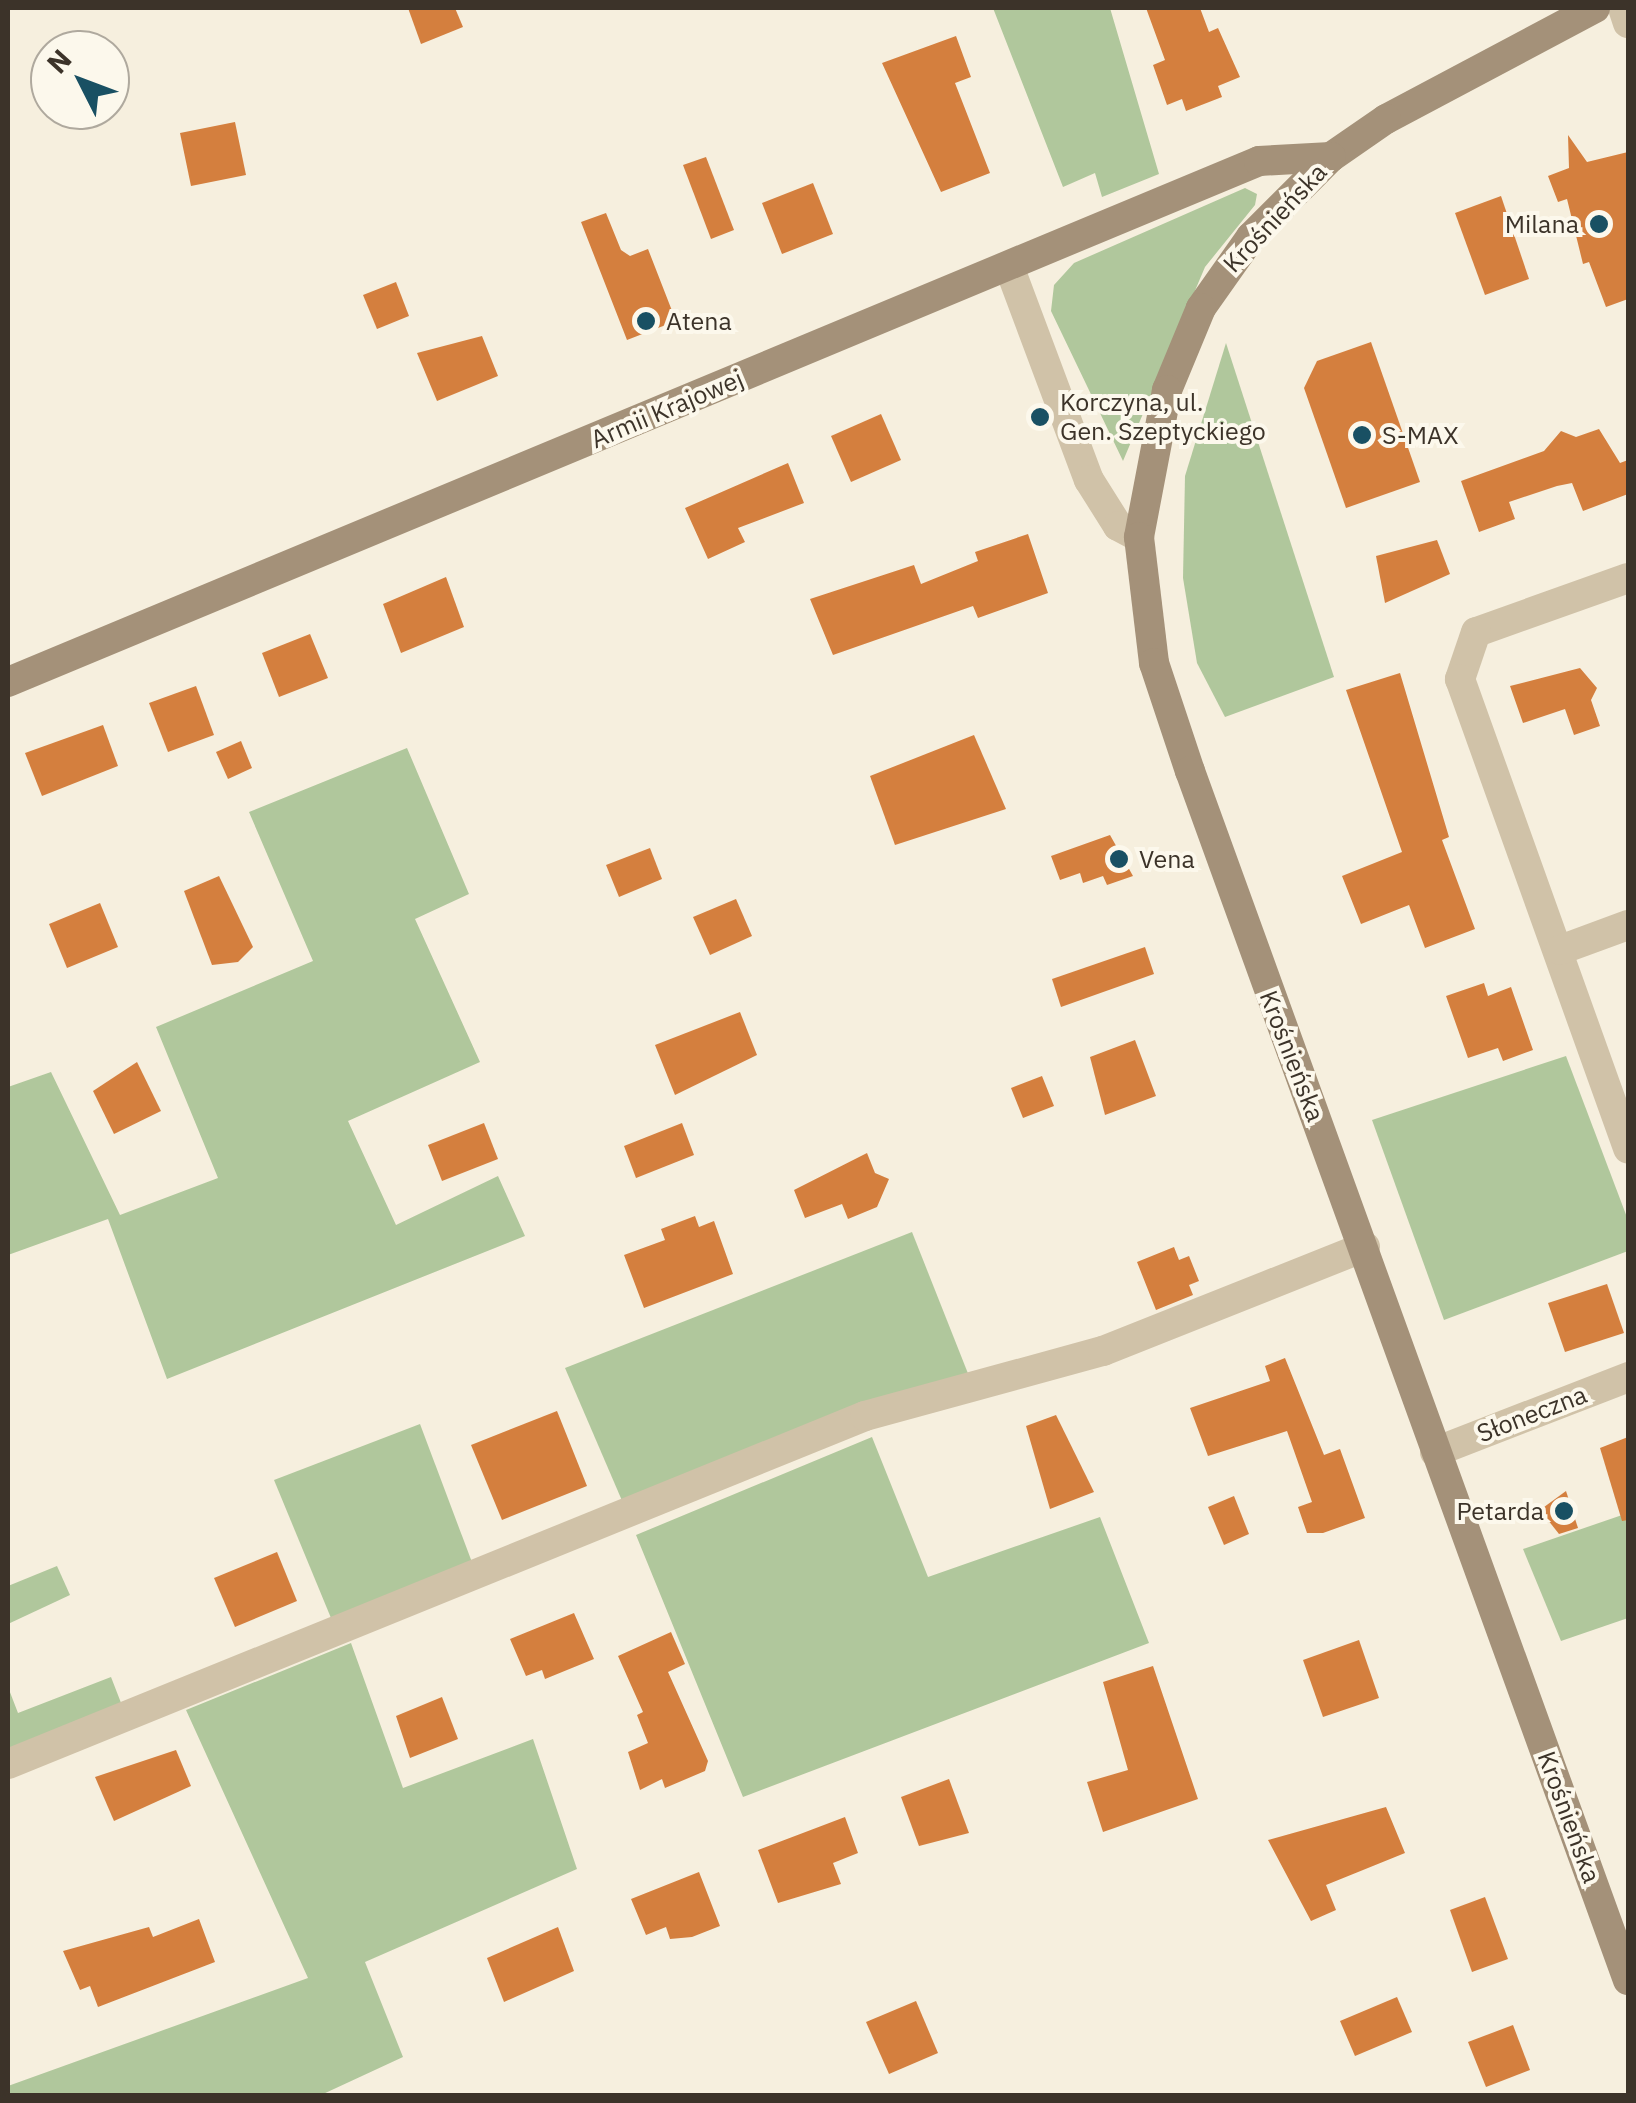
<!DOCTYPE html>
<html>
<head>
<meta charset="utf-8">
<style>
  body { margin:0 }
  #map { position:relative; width:1636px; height:2103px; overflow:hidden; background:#f6efde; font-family:"IBM Plex Sans",sans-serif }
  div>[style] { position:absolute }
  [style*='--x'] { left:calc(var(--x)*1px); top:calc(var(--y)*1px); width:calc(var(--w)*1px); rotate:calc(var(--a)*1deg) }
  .green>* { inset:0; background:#b0c79c }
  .building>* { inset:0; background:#d47f3e }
  .street>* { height:30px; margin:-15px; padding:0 15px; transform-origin:15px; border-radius:15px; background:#d0c2a8 }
  .secondary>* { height:30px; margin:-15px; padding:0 15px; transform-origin:15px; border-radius:15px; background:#a49179 }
  .dots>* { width:28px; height:28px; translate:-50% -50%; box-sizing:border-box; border:5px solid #fcf8ec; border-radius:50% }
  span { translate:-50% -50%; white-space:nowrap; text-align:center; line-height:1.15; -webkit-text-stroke:8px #fcf8ec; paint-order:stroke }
  .street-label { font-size:25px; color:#3c3329 }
  .poi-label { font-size:25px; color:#3c3329 }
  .right { translate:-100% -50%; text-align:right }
  .left { translate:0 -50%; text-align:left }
  .frame { position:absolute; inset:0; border:10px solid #3c3329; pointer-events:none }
  .north { position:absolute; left:30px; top:30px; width:100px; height:100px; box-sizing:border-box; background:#fcf8ec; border:2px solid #afa99e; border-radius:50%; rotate:312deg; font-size:28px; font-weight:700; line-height:40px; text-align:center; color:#3c3329 }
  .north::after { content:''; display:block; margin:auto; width:35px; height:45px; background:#195063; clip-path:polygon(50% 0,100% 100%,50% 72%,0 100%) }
</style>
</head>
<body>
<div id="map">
  <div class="green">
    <div style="clip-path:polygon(993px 8px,1110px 8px,1159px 174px,1102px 197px,1095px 173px,1063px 187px)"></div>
    <div style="clip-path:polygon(1245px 188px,1257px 194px,1255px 205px,1205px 267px,1123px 461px,1051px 311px,1054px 285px,1074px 263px)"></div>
    <div style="clip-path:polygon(1226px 343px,1334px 677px,1225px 717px,1197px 663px,1183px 578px,1185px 476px)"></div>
    <div style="clip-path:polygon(407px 748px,469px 894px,415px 919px,480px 1062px,348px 1121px,396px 1225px,498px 1176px,525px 1236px,167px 1379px,108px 1219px,8px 1255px,8px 1087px,51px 1072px,120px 1215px,218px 1178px,156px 1027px,313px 961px,249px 812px)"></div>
    <div style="clip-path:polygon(1566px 1056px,1628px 1220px,1628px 1251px,1444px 1320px,1372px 1120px)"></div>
    <div style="clip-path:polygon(912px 1232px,969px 1376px,623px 1503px,565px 1368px)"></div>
    <div style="clip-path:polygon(420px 1424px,473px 1565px,331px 1618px,274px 1480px)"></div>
    <div style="clip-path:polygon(872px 1437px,928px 1577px,1100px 1517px,1149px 1643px,743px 1797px,636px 1535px)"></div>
    <div style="clip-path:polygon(1628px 1513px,1628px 1618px,1561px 1641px,1523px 1549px)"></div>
    <div style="clip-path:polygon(57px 1566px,70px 1595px,8px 1624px,8px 1586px)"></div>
    <div style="clip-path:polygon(351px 1643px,403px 1788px,533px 1739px,577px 1869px,365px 1962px,403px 2057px,321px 2095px,8px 2095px,8px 2086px,308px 1978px,186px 1710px)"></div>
    <div style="clip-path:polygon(111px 1677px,123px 1708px,8px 1752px,8px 1687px,18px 1713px)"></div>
  </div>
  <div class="building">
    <div style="clip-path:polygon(408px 8px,455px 8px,463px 27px,421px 44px)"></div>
    <div style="clip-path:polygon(1146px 8px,1200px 8px,1209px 32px,1218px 28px,1240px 77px,1218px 86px,1222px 97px,1186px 111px,1182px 99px,1167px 105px,1153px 65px,1165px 60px)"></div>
    <div style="clip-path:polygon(956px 36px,971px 77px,955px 83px,990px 173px,941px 192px,882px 63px)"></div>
    <div style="clip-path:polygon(235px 122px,246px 175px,191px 186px,180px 133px)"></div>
    <div style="clip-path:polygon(1568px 135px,1587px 162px,1628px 152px,1628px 299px,1606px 307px,1589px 262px,1583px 264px,1567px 199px,1558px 202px,1548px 176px,1569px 168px)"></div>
    <div style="clip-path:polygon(706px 157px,734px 230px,711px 239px,683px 165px)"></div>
    <div style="clip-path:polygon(813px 183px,833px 234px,782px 254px,762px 203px)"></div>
    <div style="clip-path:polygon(1501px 196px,1529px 279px,1485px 295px,1455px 213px)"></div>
    <div style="clip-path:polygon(606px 213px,621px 250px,630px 256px,648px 249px,676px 321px,627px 340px,581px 222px)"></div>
    <div style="clip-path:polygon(396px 282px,409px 316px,377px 329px,363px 295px)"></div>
    <div style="clip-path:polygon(482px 336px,498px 376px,437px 401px,417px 353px)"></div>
    <div style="clip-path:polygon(1371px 342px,1420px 482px,1346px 508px,1304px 388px,1317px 361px)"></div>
    <div style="clip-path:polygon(881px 414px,901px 460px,851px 482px,831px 436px)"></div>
    <div style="clip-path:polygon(1599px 429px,1620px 463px,1628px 460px,1628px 494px,1583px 511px,1572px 483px,1557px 486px,1509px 502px,1515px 519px,1479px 532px,1461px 481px,1544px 451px,1561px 431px,1576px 437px)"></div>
    <div style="clip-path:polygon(788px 463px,804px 503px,738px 528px,745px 542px,708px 559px,685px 508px)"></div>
    <div style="clip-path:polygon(1028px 534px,1048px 593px,978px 618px,973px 606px,833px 655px,810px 599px,914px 565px,921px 584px,978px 561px,975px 552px)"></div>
    <div style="clip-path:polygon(1437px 540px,1450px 574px,1385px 603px,1376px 556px)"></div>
    <div style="clip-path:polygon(446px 577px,464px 627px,401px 653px,383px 604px)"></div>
    <div style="clip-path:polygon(310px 634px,328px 678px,279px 697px,262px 653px)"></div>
    <div style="clip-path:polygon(1580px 668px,1597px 688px,1591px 700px,1600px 726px,1574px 735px,1565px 709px,1523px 723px,1510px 686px)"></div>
    <div style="clip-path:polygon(1400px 673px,1449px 837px,1442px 840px,1475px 929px,1425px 948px,1409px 905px,1361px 924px,1342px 876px,1402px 852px,1346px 690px)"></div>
    <div style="clip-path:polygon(196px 686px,214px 735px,168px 752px,149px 703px)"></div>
    <div style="clip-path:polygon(103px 725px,118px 766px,42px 796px,25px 753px)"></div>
    <div style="clip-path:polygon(974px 735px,1006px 809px,895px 845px,870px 776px)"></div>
    <div style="clip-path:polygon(241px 741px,252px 768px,228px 779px,216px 752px)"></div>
    <div style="clip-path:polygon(1110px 835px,1133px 876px,1107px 885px,1103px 876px,1083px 883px,1080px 873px,1060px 880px,1051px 856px)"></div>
    <div style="clip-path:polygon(650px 848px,662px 879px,619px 897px,606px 865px)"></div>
    <div style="clip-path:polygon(219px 876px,253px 947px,238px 962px,212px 965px,184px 891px)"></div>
    <div style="clip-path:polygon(736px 899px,752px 936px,710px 955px,693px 917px)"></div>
    <div style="clip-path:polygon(100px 903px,118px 947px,67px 968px,49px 924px)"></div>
    <div style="clip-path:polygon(1145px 947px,1154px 974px,1061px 1007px,1052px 979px)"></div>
    <div style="clip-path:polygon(1484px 983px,1488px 996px,1511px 987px,1533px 1050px,1503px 1061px,1498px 1048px,1468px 1058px,1446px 996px)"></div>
    <div style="clip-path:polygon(740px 1012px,757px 1055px,675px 1095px,655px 1045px)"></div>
    <div style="clip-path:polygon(1135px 1040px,1156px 1096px,1105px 1115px,1090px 1057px)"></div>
    <div style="clip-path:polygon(137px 1062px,161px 1111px,114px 1134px,93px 1091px)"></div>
    <div style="clip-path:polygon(1042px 1076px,1054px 1106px,1023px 1118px,1011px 1088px)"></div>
    <div style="clip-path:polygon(484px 1123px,498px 1159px,442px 1181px,428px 1145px)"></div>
    <div style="clip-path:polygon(682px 1123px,694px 1155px,636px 1178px,624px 1146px)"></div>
    <div style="clip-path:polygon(867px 1153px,875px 1173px,889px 1179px,877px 1207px,848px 1219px,842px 1204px,805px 1218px,794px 1190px)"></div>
    <div style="clip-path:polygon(695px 1216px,699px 1227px,714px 1221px,733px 1274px,644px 1308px,624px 1255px,665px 1240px,661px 1229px)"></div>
    <div style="clip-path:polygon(1174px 1247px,1179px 1260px,1189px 1256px,1199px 1281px,1189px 1285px,1193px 1295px,1156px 1310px,1137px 1262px)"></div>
    <div style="clip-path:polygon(1607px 1284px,1624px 1333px,1565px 1352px,1548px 1303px)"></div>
    <div style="clip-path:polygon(1285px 1358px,1324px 1455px,1340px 1449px,1365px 1518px,1323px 1533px,1307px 1533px,1298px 1507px,1312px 1502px,1287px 1431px,1208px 1456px,1190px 1408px,1270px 1381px,1265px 1366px)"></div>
    <div style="clip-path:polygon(557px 1411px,587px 1486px,502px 1520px,471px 1445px)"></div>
    <div style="clip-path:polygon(1056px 1415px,1094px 1492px,1050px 1509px,1026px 1426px)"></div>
    <div style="clip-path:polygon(1628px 1437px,1628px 1520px,1622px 1521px,1600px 1448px)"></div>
    <div style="clip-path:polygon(1566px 1491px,1578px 1528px,1559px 1534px,1540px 1510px)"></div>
    <div style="clip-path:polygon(1234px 1496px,1249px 1534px,1224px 1545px,1208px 1507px)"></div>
    <div style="clip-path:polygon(277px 1552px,297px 1601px,235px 1627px,214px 1578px)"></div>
    <div style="clip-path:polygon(574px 1613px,594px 1659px,545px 1679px,542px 1670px,526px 1676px,510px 1639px)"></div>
    <div style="clip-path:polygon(671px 1632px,685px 1664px,668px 1672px,708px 1761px,705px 1771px,665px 1788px,662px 1779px,640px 1790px,628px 1752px,648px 1743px,637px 1715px,643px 1712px,618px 1656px)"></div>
    <div style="clip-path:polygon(1359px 1640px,1379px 1698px,1323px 1717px,1303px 1660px)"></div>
    <div style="clip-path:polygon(1153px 1666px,1198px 1799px,1103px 1832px,1087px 1782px,1128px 1770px,1103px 1682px)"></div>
    <div style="clip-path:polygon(442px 1697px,458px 1739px,410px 1758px,396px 1716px)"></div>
    <div style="clip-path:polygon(176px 1750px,191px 1786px,114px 1821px,95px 1777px)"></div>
    <div style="clip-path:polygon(949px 1779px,969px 1833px,919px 1846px,901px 1797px)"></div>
    <div style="clip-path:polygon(1386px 1807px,1405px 1853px,1326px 1885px,1336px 1910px,1311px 1921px,1268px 1840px)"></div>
    <div style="clip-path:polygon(845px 1817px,858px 1853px,833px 1863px,841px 1884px,778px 1903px,758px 1850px)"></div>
    <div style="clip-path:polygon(699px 1872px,720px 1926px,692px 1937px,670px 1939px,666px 1927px,646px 1935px,631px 1899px)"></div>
    <div style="clip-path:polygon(1485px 1897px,1508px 1959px,1472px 1972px,1450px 1910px)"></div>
    <div style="clip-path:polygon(199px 1919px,215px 1962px,98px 2007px,90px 1986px,80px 1990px,63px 1951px,149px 1927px,153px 1937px)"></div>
    <div style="clip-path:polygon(558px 1927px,574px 1971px,504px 2002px,487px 1958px)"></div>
    <div style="clip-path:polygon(1397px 1997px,1412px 2032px,1355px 2056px,1340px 2021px)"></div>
    <div style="clip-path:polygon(916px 2001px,938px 2053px,889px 2074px,866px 2022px)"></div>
    <div style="clip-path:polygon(1513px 2025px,1530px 2070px,1486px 2087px,1468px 2042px)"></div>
  </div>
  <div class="street">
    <div style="--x:1623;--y:8;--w:16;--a:72"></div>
    <div style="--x:1010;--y:269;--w:225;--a:69.5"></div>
    <div style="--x:1089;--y:480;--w:54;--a:57.8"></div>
    <div style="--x:1118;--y:526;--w:24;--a:28"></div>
    <div style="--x:1628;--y:578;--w:161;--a:160.4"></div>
    <div style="--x:1476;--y:632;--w:50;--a:108.8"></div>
    <div style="--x:1460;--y:679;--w:499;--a:70.3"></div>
    <div style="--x:1560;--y:950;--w:72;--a:-20.2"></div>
    <div style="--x:1435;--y:1452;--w:207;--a:-21.2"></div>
    <div style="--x:8;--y:1764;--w:925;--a:-22.1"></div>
    <div style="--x:865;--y:1416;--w:247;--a:-15.3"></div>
    <div style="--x:1103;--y:1351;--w:282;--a:-21.7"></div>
  </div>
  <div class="secondary">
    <div style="--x:1595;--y:8;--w:237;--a:152"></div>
    <div style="--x:1386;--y:119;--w:67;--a:145.4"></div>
    <div style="--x:1331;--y:157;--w:113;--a:135"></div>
    <div style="--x:1251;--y:237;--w:87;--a:125.2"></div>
    <div style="--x:1201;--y:308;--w:89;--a:112.5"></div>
    <div style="--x:1167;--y:390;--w:150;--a:100.8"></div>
    <div style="--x:1139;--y:537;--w:127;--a:83.2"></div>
    <div style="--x:1154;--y:663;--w:114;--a:71.6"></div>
    <div style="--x:1190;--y:771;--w:1286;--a:70.09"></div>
    <div style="--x:8;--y:682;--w:1355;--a:-22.61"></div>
    <div style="--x:1259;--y:161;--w:72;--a:-3.2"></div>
  </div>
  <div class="dots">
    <div style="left:1599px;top:224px;background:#195063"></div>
    <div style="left:646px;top:321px;background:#195063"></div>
    <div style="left:1040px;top:417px;background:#195063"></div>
    <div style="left:1362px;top:435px;background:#195063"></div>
    <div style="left:1119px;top:859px;background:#195063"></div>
    <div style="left:1564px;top:1511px;background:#195063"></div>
  </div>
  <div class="street-label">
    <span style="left:1275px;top:218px;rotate:-47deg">Krośnieńska</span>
    <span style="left:667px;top:409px;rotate:-23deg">Armii Krajowej</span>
    <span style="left:1292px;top:1056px;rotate:69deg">Krośnieńska</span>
    <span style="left:1532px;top:1414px;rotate:-21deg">Słoneczna</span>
    <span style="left:1569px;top:1817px;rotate:70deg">Krośnieńska</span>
  </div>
  <div class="poi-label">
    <span class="right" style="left:1579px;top:224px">Milana</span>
    <span class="left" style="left:666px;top:321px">Atena</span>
    <span class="left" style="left:1060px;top:417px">Korczyna, ul.<br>Gen. Szeptyckiego</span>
    <span class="left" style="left:1382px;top:435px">S-MAX</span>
    <span class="left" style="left:1139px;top:859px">Vena</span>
    <span class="right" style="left:1544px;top:1511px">Petarda</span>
  </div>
  <div class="frame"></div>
  <div class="north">N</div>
</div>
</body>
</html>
